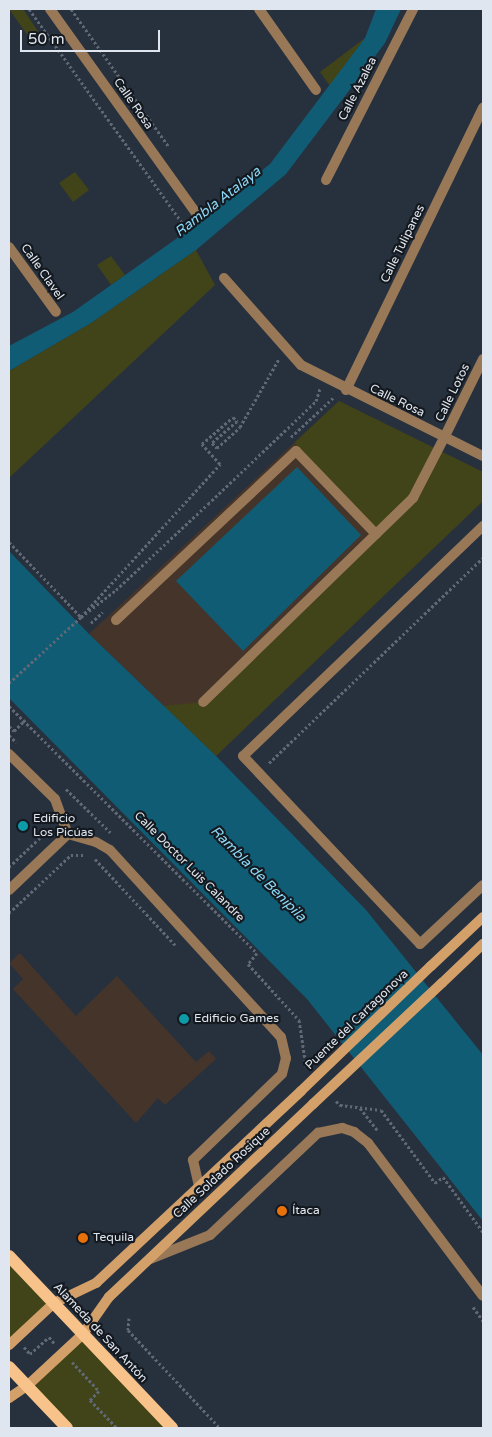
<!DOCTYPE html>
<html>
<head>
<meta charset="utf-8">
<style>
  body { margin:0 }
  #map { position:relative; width:492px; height:1437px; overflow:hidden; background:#27313e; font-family:"Varela Round",sans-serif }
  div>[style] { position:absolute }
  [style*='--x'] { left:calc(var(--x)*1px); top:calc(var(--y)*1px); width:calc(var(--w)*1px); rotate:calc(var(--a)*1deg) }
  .industrial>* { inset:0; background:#45342a }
  .green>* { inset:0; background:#414318 }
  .water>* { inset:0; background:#115c75 }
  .path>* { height:3px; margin-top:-1.5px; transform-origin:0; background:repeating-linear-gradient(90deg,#5f6874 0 2.5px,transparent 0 5px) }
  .service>* { height:10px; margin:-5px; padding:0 5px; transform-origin:5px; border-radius:5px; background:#987857 }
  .minor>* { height:10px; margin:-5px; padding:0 5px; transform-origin:5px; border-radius:5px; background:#987857 }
  .secondary>* { height:10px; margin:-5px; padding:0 5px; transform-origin:5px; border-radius:5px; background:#d3a069 }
  .primary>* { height:12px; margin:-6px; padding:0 6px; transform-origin:6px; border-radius:6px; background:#f8c38a }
  .secondary-bridge>* { height:10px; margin:-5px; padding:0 5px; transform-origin:5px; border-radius:5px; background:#d3a069 }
  .dots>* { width:14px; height:14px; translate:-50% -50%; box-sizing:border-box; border:2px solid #14191f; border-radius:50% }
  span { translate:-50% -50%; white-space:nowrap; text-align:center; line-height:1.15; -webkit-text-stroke:4.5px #14191f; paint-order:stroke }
  .street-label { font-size:12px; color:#e0e6ef }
  .poi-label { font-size:12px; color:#e0e6ef }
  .left { translate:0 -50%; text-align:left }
  .water-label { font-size:14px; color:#8bd7f6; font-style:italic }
  .frame { position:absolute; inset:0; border:10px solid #e0e6ef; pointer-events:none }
  .scale { position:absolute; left:20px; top:30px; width:140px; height:22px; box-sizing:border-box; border:2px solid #e0e6ef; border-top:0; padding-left:6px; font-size:15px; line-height:18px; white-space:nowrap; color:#e0e6ef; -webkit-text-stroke:4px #14191f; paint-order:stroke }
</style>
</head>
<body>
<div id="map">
  <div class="industrial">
    <div style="clip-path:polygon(339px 401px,483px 472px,483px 501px,216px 756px,89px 634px)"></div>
    <div style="clip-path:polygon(20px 953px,76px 1016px,117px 976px,196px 1062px,209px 1051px,216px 1059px,165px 1105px,158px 1098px,136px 1123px,13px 989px,23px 979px,9px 963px)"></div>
  </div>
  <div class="green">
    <div style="clip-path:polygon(9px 9px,23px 9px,42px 37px,33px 43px)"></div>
    <div style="clip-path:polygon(365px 38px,330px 86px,320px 72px)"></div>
    <div style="clip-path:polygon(75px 172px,89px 190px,73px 202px,59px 183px)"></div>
    <div style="clip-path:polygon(196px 250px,215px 285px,9px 478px,9px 371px,91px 323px)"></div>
    <div style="clip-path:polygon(111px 256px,125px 275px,111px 285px,97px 265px)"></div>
    <div style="clip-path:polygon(339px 401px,483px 472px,483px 501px,216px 756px,163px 706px,203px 702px,376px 534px,296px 451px,295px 442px)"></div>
    <div style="clip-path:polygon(9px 1256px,54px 1303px,9px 1345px)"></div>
    <div style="clip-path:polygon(83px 1334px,172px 1428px,67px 1428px,27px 1386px)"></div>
  </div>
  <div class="water">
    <div style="clip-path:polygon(376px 9px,401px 9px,385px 43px,286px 174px,196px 250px,91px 323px,9px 371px,9px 346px,73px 312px,183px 234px,270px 164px,365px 38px)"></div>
    <div style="clip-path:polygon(297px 467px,361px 535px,243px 651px,176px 581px)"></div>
    <div style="clip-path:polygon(9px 551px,89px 634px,216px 756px,366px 910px,483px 1055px,483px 1221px,307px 999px,9px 698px)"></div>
  </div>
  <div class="path">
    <div style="--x:29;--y:9;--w:268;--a:54.4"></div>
    <div style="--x:185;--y:227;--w:5;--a:-37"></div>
    <div style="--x:71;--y:9;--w:169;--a:54.6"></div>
    <div style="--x:291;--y:437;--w:59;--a:-42.9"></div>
    <div style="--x:9;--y:542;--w:104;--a:46.2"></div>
    <div style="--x:81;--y:617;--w:44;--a:-37.6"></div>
    <div style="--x:116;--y:590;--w:126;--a:-43.1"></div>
    <div style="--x:208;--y:504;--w:149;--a:-43.6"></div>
    <div style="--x:316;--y:401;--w:13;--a:-72"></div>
    <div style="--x:91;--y:623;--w:16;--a:-43"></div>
    <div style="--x:9;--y:683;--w:98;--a:-42.5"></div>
    <div style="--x:81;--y:617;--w:207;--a:-47.7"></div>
    <div style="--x:220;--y:464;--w:27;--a:-132"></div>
    <div style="--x:202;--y:444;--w:41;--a:-41.1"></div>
    <div style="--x:233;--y:417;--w:6;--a:45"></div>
    <div style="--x:237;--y:421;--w:33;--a:139"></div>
    <div style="--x:212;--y:443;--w:7;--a:45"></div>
    <div style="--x:217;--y:448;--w:31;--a:-42"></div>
    <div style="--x:240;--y:427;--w:78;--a:-60.2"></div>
    <div style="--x:9;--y:706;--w:350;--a:44.9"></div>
    <div style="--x:257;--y:953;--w:14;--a:129"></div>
    <div style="--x:248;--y:964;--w:76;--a:47.7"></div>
    <div style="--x:299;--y:1020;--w:47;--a:81.3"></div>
    <div style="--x:9;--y:726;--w:7;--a:45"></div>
    <div style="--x:14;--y:731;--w:16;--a:-45"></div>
    <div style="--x:9;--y:735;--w:10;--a:45"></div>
    <div style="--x:269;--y:763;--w:296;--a:-43.8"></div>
    <div style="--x:66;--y:789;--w:62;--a:44.3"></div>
    <div style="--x:95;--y:859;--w:119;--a:47"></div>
    <div style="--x:9;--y:867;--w:50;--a:-43.4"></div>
    <div style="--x:9;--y:913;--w:85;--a:-43.1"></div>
    <div style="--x:71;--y:855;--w:15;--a:0"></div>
    <div style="--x:336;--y:1101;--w:6;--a:45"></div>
    <div style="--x:340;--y:1105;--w:41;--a:7"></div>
    <div style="--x:381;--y:1110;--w:91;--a:53.5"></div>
    <div style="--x:435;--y:1183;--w:10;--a:-37"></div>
    <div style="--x:443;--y:1177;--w:68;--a:54"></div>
    <div style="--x:360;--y:1108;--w:29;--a:52"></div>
    <div style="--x:473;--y:1307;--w:17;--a:54"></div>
    <div style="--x:129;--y:1318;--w:12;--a:95"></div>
    <div style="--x:128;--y:1330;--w:134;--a:46.8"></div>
    <div style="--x:24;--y:1347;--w:9;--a:49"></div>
    <div style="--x:30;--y:1354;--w:25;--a:-42"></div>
    <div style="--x:49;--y:1337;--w:8;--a:50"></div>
    <div style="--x:72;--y:1362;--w:40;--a:47"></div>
    <div style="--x:99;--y:1391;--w:13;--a:135"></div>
    <div style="--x:90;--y:1400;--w:39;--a:46"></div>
  </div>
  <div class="service">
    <div style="--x:376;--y:534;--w:52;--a:-44.2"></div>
    <div style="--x:413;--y:498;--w:68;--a:-62.7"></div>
    <div style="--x:116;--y:620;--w:247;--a:-43.2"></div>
    <div style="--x:296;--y:451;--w:115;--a:46.1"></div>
    <div style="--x:376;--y:534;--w:241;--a:135.8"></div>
  </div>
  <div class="minor">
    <div style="--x:50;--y:9;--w:251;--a:54.4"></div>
    <div style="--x:259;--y:9;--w:99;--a:54.9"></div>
    <div style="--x:326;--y:180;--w:192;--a:-63"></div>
    <div style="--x:9;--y:247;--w:80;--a:54.1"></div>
    <div style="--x:224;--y:278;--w:116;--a:48.5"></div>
    <div style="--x:301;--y:365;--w:203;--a:26.6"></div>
    <div style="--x:346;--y:390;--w:314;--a:-64.1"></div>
    <div style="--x:444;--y:438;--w:88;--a:-63.7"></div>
    <div style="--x:483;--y:526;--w:332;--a:136.2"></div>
    <div style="--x:243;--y:756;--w:258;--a:46.7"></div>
    <div style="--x:420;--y:944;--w:86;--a:-43.1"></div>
    <div style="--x:9;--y:754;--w:64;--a:44.4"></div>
    <div style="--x:55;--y:799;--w:37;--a:70"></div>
    <div style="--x:68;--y:834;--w:29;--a:16"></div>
    <div style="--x:96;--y:842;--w:16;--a:30"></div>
    <div style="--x:110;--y:850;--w:253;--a:47.6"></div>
    <div style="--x:281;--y:1037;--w:22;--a:77"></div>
    <div style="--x:286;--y:1058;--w:16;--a:104"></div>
    <div style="--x:282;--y:1074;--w:124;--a:136"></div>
    <div style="--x:193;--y:1160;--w:28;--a:77"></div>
    <div style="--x:9;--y:890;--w:81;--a:-43.5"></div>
    <div style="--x:150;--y:1259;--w:65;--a:-21.8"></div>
    <div style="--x:210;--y:1235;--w:149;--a:-43.4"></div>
    <div style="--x:318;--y:1133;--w:25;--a:-12"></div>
    <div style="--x:342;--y:1128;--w:13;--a:18"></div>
    <div style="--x:354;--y:1132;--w:18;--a:38"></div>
    <div style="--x:368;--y:1143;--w:191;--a:53.1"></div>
  </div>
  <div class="secondary">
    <div style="--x:431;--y:966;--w:71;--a:-43.3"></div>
    <div style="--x:442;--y:983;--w:57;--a:-43.6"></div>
    <div style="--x:9;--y:1345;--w:62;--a:-43"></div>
    <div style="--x:54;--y:1303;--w:47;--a:-25.5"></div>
    <div style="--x:96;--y:1283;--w:281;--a:-43.1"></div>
    <div style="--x:9;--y:1398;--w:22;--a:-34"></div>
    <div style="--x:27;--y:1386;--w:76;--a:-42.9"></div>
    <div style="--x:83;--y:1334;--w:45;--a:-54.9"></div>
    <div style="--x:109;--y:1297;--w:281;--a:-43.4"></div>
  </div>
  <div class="primary">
    <div style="--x:9;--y:1256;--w:237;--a:46.5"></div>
    <div style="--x:9;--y:1367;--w:84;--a:46.4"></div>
  </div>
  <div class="secondary-bridge">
    <div style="--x:301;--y:1091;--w:180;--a:-43.9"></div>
    <div style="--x:313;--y:1104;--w:177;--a:-43.2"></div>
  </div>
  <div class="dots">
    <div style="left:23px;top:826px;background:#0f9aa8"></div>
    <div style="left:184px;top:1019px;background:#0f9aa8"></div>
    <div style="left:282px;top:1211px;background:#e8710a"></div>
    <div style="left:83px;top:1238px;background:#e8710a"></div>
  </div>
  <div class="street-label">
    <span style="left:358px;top:89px;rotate:-63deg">Calle Azalea</span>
    <span style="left:133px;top:104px;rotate:55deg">Calle Rosa</span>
    <span style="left:403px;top:244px;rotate:-64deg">Calle Tulipanes</span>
    <span style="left:42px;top:272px;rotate:55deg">Calle Clavel</span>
    <span style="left:453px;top:393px;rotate:-64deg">Calle Lotos</span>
    <span style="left:397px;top:401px;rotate:26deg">Calle Rosa</span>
    <span style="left:189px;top:867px;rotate:45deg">Calle Doctor Luis Calandre</span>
    <span style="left:357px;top:1020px;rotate:-44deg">Puente del Cartagonova</span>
    <span style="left:222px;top:1173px;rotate:-43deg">Calle Soldado Rosique</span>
    <span style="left:100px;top:1333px;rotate:47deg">Alameda de San Antón</span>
  </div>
  <div class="poi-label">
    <span class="left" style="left:33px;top:826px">Edificio<br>Los Picúas</span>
    <span class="left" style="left:194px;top:1019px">Edificio Games</span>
    <span class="left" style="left:292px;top:1211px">Ítaca</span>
    <span class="left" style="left:93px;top:1238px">Tequila</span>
  </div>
  <div class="water-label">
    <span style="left:218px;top:202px;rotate:-38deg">Rambla Atalaya</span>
    <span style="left:258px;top:874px;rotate:45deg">Rambla de Benipila</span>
  </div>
  <div class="frame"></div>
  <div class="scale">50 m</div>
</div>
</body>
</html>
